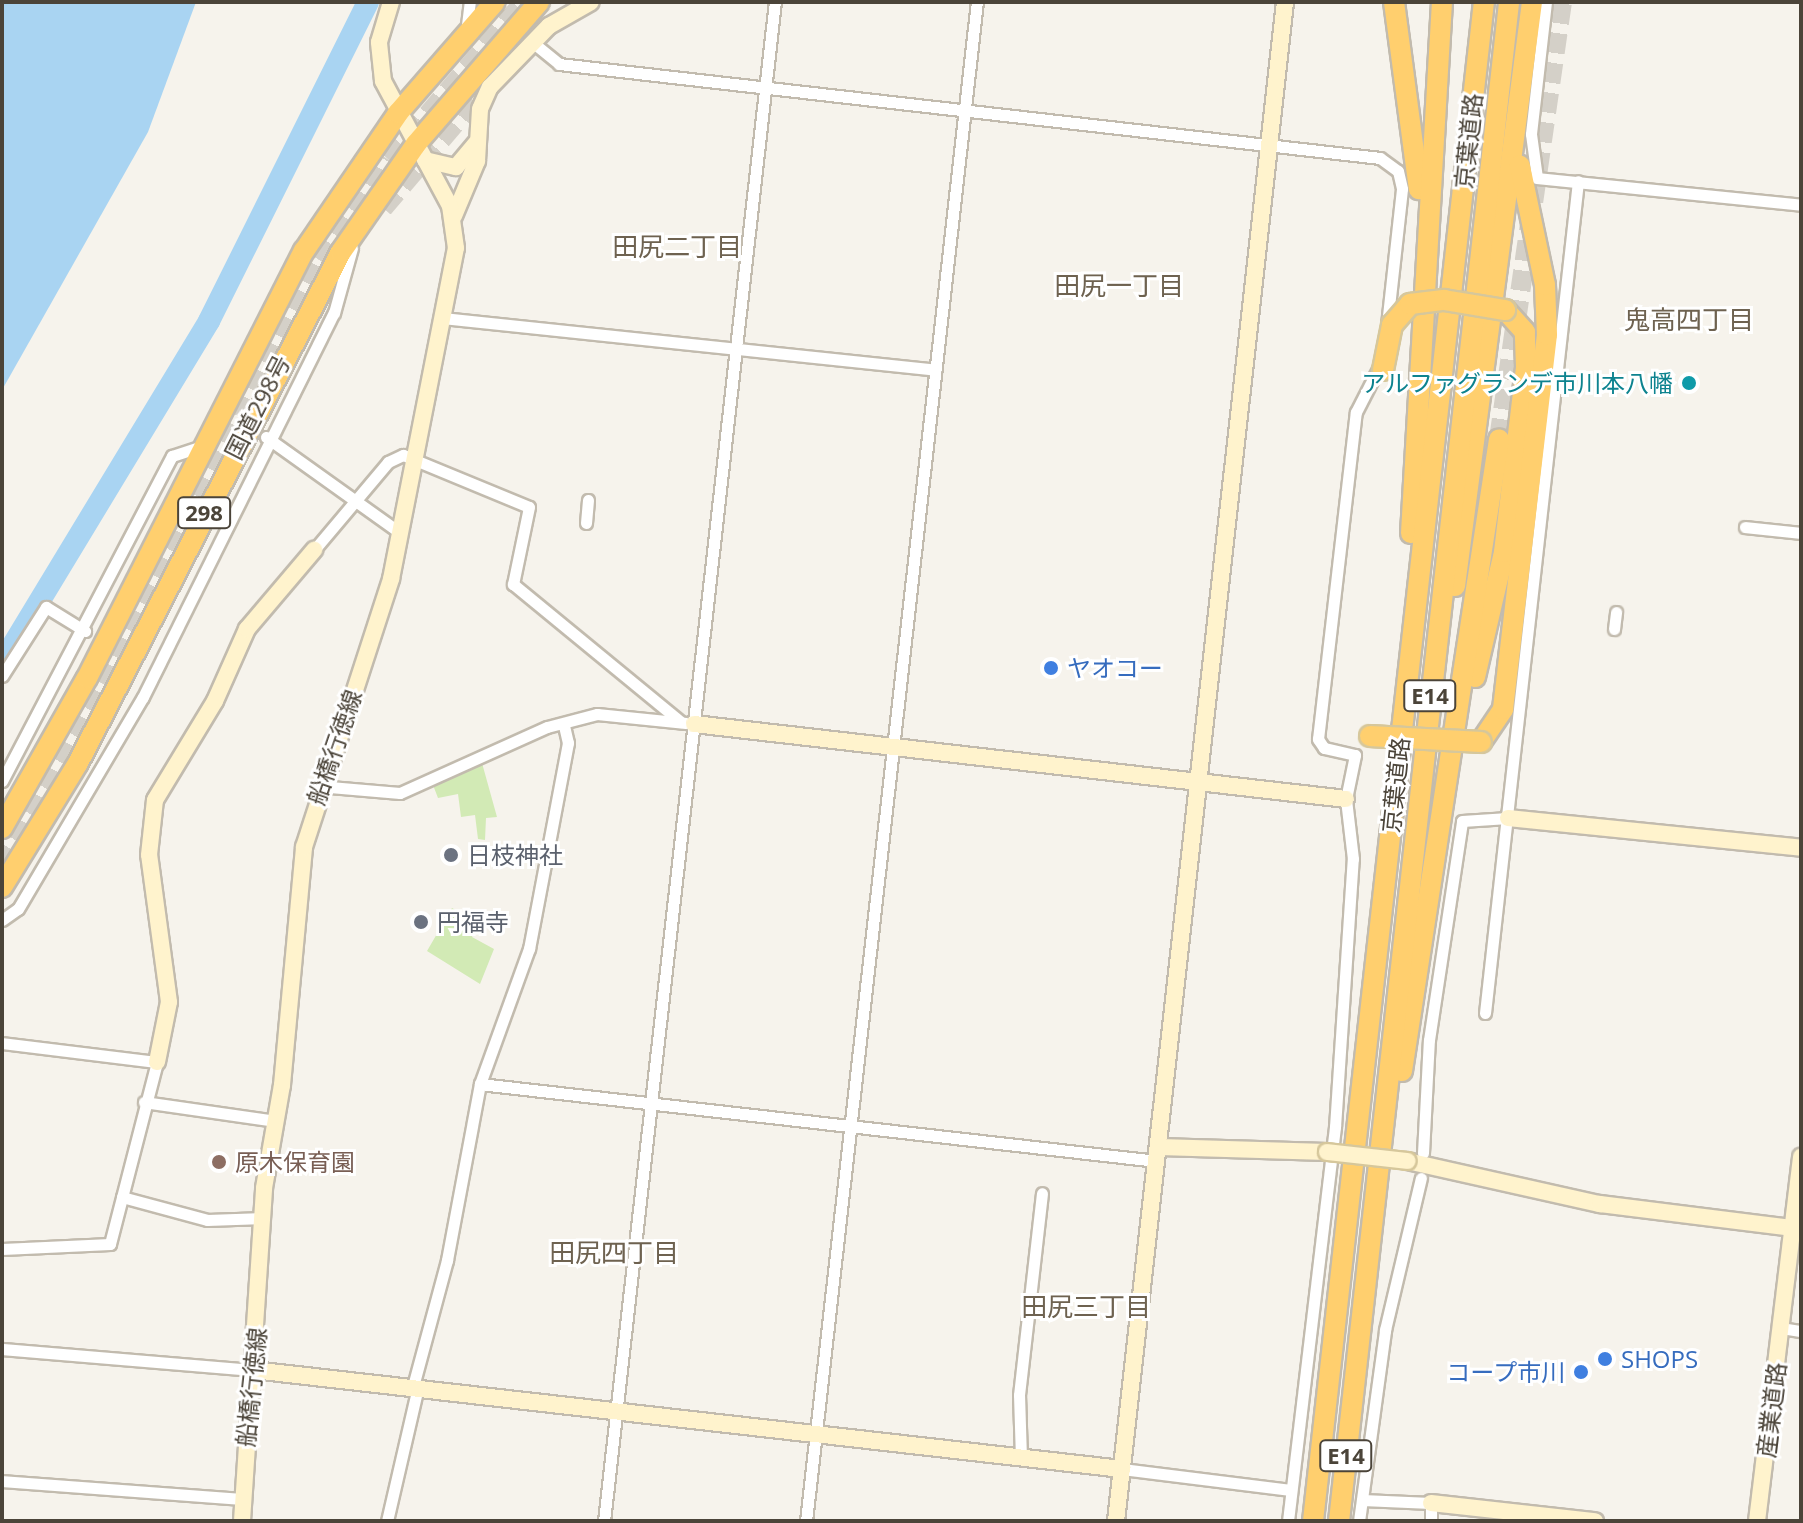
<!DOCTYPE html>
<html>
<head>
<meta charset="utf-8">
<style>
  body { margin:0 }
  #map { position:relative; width:1803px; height:1523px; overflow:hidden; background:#f6f3ec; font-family:"Open Sans","Noto Sans JP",sans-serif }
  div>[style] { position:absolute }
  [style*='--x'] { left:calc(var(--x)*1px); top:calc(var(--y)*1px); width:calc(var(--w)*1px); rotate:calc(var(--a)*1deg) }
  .green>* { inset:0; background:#d2eab5 }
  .water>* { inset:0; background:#a9d4f2 }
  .river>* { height:22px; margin:-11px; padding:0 11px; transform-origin:11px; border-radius:11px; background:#a9d4f2 }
  .highway-tunnel>* { height:20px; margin-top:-10px; transform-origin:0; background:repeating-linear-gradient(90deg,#d4d0c8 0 20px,transparent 0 30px) }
  .roads { filter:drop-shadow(2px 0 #c2bbae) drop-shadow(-2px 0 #c2bbae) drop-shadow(0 2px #c2bbae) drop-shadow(0 -2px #c2bbae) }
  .street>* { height:11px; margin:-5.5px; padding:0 5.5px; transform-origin:5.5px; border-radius:5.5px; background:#fff }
  .secondary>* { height:16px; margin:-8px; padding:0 8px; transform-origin:8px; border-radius:8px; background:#fff3cd }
  .highway>* { height:20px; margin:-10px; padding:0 10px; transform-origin:10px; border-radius:10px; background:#ffcf6e }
  .bridges { filter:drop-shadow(2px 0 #d6c79b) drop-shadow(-2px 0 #d6c79b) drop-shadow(0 2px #d6c79b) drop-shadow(0 -2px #d6c79b) }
  .secondary-bridge>* { height:16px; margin:-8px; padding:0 8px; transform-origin:8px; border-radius:8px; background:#fff3cd }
  .highway-bridge>* { height:20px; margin:-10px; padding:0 10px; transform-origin:10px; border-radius:10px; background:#ffcf6e }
  .dots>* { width:22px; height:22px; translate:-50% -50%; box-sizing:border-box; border:4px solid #fff; border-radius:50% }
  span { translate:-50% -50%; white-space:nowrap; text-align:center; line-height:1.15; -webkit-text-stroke:6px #fff; paint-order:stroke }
  .shield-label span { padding:2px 6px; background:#fff; border:2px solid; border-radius:6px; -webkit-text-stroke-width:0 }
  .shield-label { font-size:22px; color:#4b4439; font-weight:700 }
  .street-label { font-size:24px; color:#4b4439 }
  .culture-label { font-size:24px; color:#0d838f }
  .right { translate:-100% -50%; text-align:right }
  .shop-label { font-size:24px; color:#366cbe }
  .left { translate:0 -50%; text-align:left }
  .worship-label { font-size:24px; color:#5b616d }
  .education-label { font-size:24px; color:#785e54 }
  .neighbourhood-label { font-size:26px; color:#6e6250 }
  .frame { position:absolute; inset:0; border:4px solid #4b4439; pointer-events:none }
</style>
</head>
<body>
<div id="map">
  <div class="green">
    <div style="clip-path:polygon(482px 763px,497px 817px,486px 818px,485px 840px,478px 839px,475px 815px,461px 817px,458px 794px,438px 798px,433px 785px)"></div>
    <div style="clip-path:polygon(452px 908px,478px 923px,472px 937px,494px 949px,480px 984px,427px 951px)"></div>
  </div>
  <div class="water">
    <div style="clip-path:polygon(2px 2px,196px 2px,148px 132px,2px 390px)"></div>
  </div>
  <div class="river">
    <div style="--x:2;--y:663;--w:400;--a:-58.8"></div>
    <div style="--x:209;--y:321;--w:356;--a:-63.5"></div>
  </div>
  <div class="highway-tunnel">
    <div style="--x:383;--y:208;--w:176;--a:-49.6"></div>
    <div style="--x:1499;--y:439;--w:442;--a:-81.8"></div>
    <div style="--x:2;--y:867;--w:209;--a:-59.9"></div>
    <div style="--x:107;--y:686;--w:475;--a:-63.1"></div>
    <div style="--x:322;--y:262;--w:122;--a:-56.7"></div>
    <div style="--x:389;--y:160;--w:208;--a:-49.5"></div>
  </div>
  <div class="roads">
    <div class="street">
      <div style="--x:1546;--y:2;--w:133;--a:96.5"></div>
      <div style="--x:1531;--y:134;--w:44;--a:82.2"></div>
      <div style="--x:1537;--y:178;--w:265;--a:5.8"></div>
      <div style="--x:466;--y:33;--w:31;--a:-83"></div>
      <div style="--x:531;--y:41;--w:36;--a:39"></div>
      <div style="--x:559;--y:64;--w:826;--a:6.53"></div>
      <div style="--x:1380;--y:158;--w:22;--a:36"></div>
      <div style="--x:1398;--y:171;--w:18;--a:77"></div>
      <div style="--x:1402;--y:189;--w:137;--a:96.3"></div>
      <div style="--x:443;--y:318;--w:495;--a:6"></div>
      <div style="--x:266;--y:437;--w:163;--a:35.5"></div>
      <div style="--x:586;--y:523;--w:23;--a:-85"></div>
      <div style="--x:1745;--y:527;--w:56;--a:6.1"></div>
      <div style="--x:314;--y:550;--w:115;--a:-49.9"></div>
      <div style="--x:388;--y:462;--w:17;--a:-25"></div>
      <div style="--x:403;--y:455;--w:136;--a:22.4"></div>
      <div style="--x:529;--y:507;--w:79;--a:101.7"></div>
      <div style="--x:513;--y:584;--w:217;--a:39.4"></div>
      <div style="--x:1614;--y:629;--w:17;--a:-83"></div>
      <div style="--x:2;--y:676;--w:82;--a:-57.5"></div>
      <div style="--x:46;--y:607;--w:46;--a:31.6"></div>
      <div style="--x:2;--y:781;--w:367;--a:-62.4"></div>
      <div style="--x:172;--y:456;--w:28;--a:-18"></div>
      <div style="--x:318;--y:786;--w:82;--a:4.9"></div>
      <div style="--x:400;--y:793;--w:161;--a:-24.2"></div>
      <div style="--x:547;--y:727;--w:52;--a:-14.6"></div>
      <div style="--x:597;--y:714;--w:89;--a:5.8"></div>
      <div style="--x:2;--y:920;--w:19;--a:-35"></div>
      <div style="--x:18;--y:909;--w:246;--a:-59.5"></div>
      <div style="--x:143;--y:697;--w:429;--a:-63.6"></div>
      <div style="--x:334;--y:313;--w:67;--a:-74.5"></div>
      <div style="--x:1485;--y:1013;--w:837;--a:-83.62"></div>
      <div style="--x:2;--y:1043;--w:156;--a:7"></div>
      <div style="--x:157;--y:1062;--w:188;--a:104.5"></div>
      <div style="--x:110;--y:1244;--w:108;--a:177.3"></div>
      <div style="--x:480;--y:1084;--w:681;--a:6.49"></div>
      <div style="--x:144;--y:1102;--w:133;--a:8.2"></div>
      <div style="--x:1423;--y:1153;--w:113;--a:-87"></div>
      <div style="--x:1429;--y:1040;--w:221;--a:-81.4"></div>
      <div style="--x:1462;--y:821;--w:46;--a:-3.7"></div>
      <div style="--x:122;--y:1197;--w:88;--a:15.1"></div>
      <div style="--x:207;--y:1220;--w:57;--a:-2"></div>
      <div style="--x:1781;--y:1328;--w:20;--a:9"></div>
      <div style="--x:2;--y:1349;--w:252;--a:4.8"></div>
      <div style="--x:412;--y:1390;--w:135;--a:-74.9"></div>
      <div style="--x:447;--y:1260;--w:179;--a:-79.4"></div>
      <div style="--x:480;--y:1084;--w:144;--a:-70.1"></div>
      <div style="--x:529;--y:949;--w:210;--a:-79.3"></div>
      <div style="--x:568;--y:743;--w:18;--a:-103"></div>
      <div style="--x:1021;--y:1458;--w:63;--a:-91.8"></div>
      <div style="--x:1019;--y:1395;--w:203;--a:-83.5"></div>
      <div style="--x:1122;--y:1469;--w:170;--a:7.1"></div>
      <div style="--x:2;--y:1481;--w:242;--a:4.3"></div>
      <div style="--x:1362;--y:1500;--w:69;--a:2.5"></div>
      <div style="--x:1431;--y:1503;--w:18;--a:90"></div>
      <div style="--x:387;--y:1521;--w:133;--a:-77"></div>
      <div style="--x:604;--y:1521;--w:1529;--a:-83.58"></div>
      <div style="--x:806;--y:1521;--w:1529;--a:-83.58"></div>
      <div style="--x:1288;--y:1521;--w:397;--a:-83.2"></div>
      <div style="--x:1335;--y:1127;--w:269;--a:-86.2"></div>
      <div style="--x:1353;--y:859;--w:60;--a:-96.7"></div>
      <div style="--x:1346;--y:799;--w:45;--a:-78.4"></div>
      <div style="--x:1355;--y:755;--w:32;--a:-167"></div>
      <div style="--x:1324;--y:748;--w:11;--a:-124"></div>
      <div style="--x:1318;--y:739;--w:329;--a:-83.4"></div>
      <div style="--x:1356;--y:412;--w:53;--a:-62.9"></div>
      <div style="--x:1359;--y:1521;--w:193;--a:-82.2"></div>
      <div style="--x:1385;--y:1330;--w:156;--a:-76.7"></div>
    </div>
    <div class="secondary">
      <div style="--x:425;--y:160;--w:32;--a:13"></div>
      <div style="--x:456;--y:167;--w:31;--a:-50"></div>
      <div style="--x:454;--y:216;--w:60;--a:-67.3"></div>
      <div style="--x:477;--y:161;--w:52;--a:-86.7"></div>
      <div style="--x:480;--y:109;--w:24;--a:-66"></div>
      <div style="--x:490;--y:87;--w:85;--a:-46"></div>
      <div style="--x:549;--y:26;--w:48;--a:-29.7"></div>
      <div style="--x:694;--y:724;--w:656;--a:6.56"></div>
      <div style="--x:1508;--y:818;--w:295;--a:5.8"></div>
      <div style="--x:157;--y:1062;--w:61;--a:-78.7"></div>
      <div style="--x:169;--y:1002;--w:148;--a:-97.7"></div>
      <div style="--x:149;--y:855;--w:55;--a:-83.8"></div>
      <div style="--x:155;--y:800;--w:116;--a:-58.8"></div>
      <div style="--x:215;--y:701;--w:79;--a:-66"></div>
      <div style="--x:247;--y:629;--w:104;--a:-49.7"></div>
      <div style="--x:1159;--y:1147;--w:168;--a:1.7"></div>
      <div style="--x:1407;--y:1161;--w:198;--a:12.6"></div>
      <div style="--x:1600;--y:1204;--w:193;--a:7.1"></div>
      <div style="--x:253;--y:1370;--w:875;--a:6.5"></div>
      <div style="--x:1431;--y:1503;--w:165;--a:6.3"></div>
      <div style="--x:242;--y:1521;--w:334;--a:-86.2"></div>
      <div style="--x:264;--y:1188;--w:105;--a:-80.1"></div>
      <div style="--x:282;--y:1085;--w:239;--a:-84.7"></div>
      <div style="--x:304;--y:847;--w:282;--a:-72"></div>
      <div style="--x:391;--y:579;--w:337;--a:-78.9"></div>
      <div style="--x:456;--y:248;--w:42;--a:-98.1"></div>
      <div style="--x:450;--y:206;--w:142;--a:-118.2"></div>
      <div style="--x:383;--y:81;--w:39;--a:-96"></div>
      <div style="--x:379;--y:42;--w:42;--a:-73.3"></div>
      <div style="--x:1116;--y:1521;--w:1528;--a:-83.65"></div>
      <div style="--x:1757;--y:1521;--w:367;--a:-83.1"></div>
    </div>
    <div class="highway">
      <div style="--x:1394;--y:2;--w:189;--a:82.4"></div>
      <div style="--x:1411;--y:533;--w:532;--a:-86.66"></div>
      <div style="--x:1455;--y:586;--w:589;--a:-82.49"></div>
      <div style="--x:1475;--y:677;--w:128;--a:-76.9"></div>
      <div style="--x:1504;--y:552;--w:186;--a:-83.2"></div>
      <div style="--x:1526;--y:367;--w:35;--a:-92"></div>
      <div style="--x:1525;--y:332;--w:30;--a:-132"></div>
      <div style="--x:1481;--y:742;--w:40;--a:-56"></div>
      <div style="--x:1503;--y:709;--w:377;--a:-83.3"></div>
      <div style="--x:1547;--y:335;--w:50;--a:-92.3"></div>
      <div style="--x:1545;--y:285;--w:122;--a:-101.9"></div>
      <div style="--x:2;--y:828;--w:172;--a:-60.5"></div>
      <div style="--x:87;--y:678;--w:479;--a:-63.1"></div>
      <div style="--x:304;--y:251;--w:167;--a:-55.7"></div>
      <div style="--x:398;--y:113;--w:147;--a:-48.9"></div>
      <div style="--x:2;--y:887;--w:145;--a:-58.5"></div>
      <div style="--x:78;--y:763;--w:575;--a:-62.77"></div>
      <div style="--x:341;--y:252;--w:131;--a:-55.2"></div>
      <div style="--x:416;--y:144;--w:188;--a:-49.1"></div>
      <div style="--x:1402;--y:1071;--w:639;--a:-81.27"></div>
      <div style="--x:1313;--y:1521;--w:1529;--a:-83.58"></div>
      <div style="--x:1339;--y:1521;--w:1528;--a:-83.61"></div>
    </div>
  </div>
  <div class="bridges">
    <div class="secondary-bridge">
      <div style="--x:1327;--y:1152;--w:81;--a:6.4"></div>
    </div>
    <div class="highway-bridge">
      <div style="--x:1383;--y:370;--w:46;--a:-78.7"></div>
      <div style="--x:1392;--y:325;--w:28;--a:-49"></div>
      <div style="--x:1410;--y:304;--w:34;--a:-7"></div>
      <div style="--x:1444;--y:300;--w:62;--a:9.3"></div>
      <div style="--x:1370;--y:736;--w:111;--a:3.1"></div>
    </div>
  </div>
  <div class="dots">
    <div style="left:1689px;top:383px;background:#0f9aa8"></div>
    <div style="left:1051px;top:668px;background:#3f7fe0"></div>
    <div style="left:451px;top:855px;background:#6b7280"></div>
    <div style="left:421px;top:922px;background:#6b7280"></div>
    <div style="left:219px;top:1162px;background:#8d6e63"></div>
    <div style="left:1605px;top:1359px;background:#3f7fe0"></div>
    <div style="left:1581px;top:1372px;background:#3f7fe0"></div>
  </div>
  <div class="shield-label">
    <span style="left:204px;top:513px">298</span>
    <span style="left:1430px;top:696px">E14</span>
    <span style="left:1346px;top:1456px">E14</span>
  </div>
  <div class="street-label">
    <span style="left:1468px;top:141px;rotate:-84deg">京葉道路</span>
    <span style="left:257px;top:407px;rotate:-63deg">国道298号</span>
    <span style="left:334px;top:747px;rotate:-71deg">船橋行徳線</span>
    <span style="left:1395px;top:785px;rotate:-84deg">京葉道路</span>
    <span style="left:251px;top:1387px;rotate:-84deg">船橋行徳線</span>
    <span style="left:1771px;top:1410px;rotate:-83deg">産業道路</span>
  </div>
  <div class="culture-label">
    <span class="right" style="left:1673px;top:383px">アルファグランデ市川本八幡</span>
  </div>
  <div class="shop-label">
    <span class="left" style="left:1067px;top:668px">ヤオコー</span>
    <span class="left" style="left:1621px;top:1359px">SHOPS</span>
    <span class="right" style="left:1565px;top:1372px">コープ市川</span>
  </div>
  <div class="worship-label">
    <span class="left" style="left:467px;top:855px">日枝神社</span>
    <span class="left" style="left:437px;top:922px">円福寺</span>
  </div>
  <div class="education-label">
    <span class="left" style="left:235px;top:1162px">原木保育園</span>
  </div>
  <div class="neighbourhood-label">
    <span style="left:677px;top:247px">田尻二丁目</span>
    <span style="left:1119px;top:286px">田尻一丁目</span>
    <span style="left:1689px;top:320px">鬼高四丁目</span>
    <span style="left:614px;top:1253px">田尻四丁目</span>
    <span style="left:1086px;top:1307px">田尻三丁目</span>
  </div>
  <div class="frame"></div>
</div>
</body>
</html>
